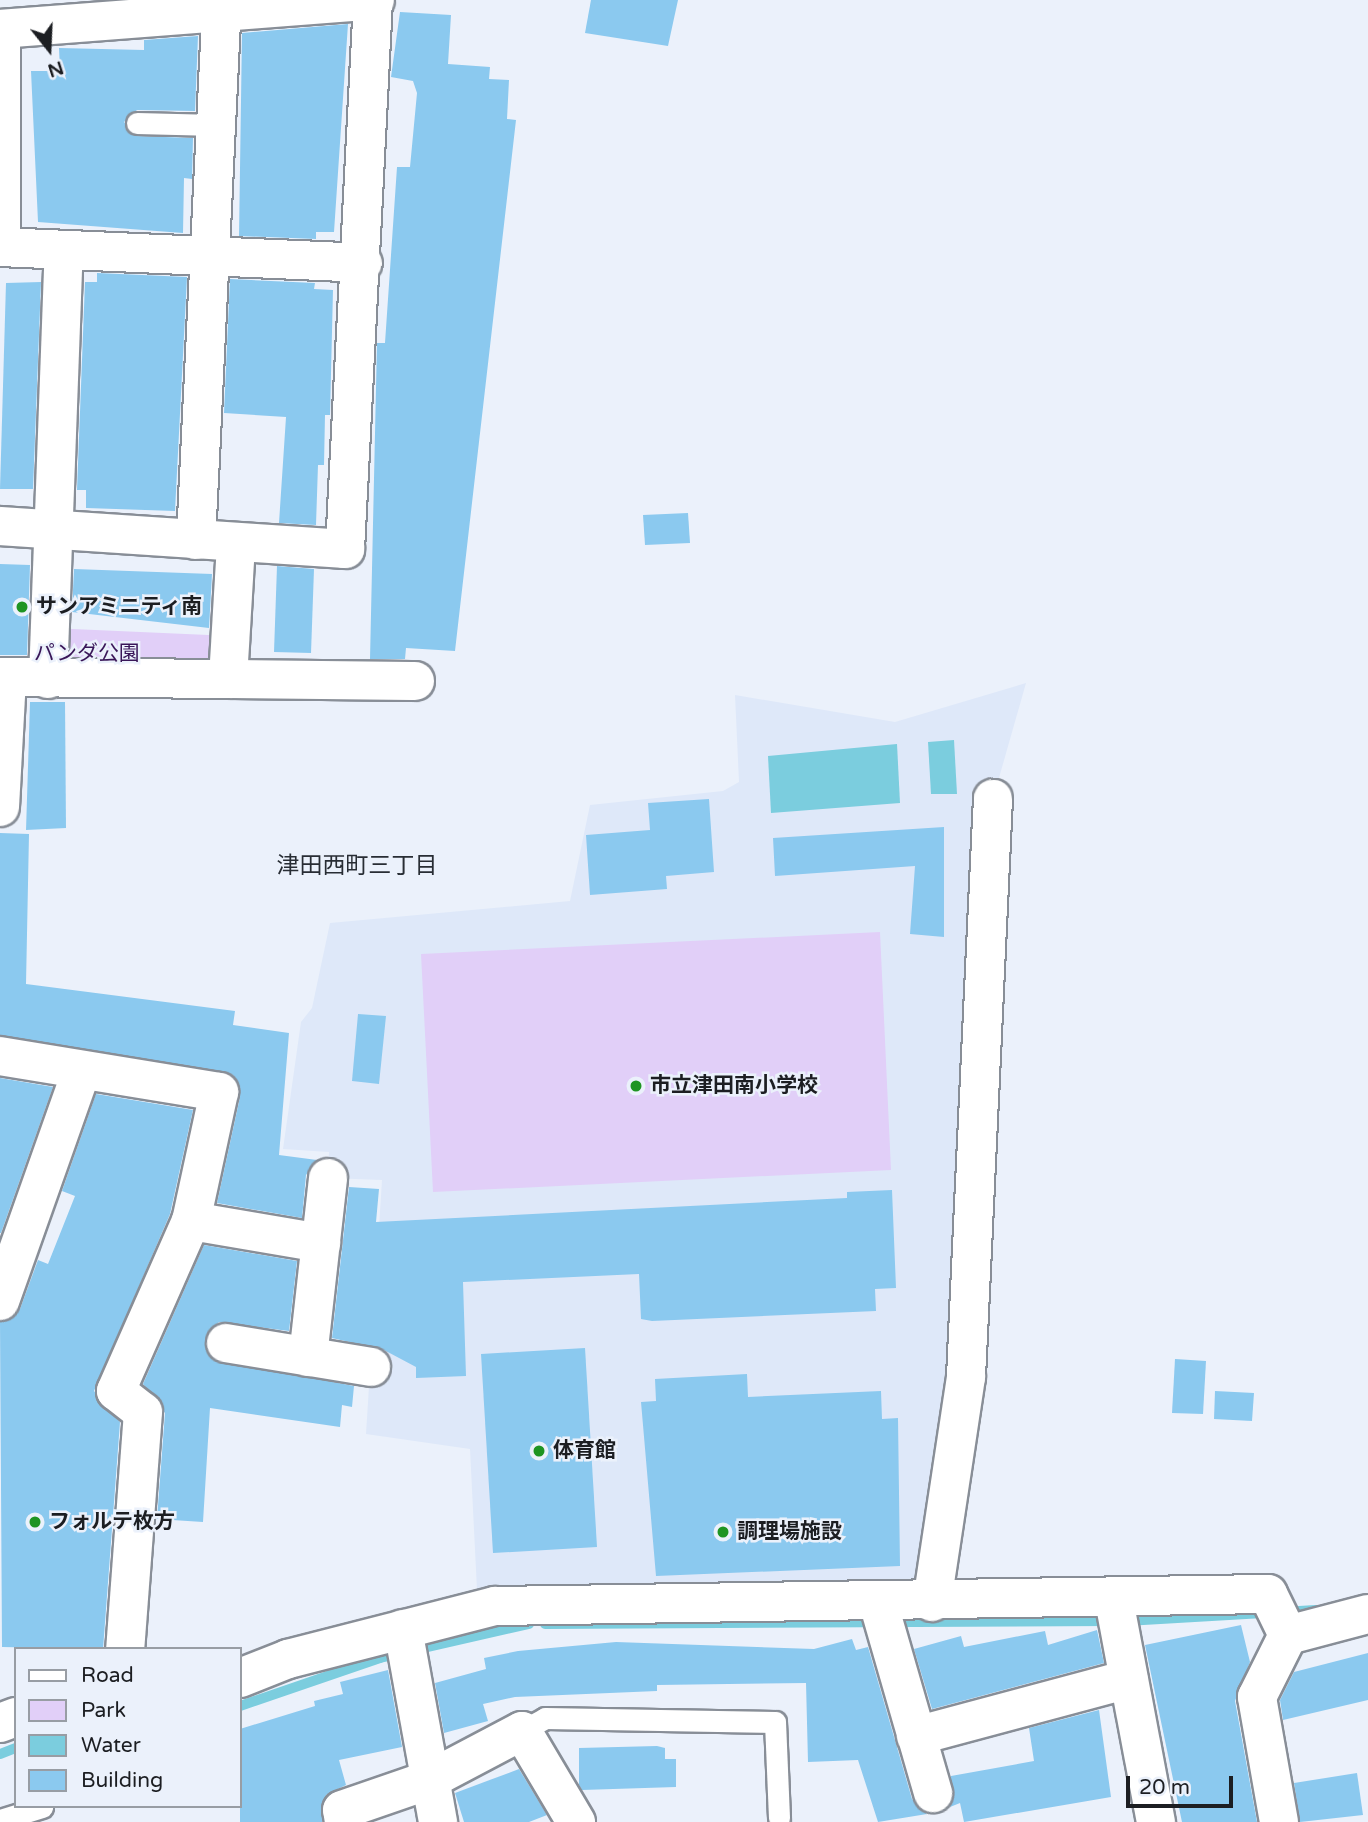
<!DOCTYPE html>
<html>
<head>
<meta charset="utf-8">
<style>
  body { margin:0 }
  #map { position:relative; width:1368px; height:1822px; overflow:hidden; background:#ebf1fb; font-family:"Varela Round","Noto Sans JP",sans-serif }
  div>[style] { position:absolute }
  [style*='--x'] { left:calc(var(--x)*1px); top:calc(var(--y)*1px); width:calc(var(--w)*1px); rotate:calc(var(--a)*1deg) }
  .built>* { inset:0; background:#dee8f9 }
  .green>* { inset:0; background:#e1cff8 }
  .water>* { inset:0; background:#7bcdde }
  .stream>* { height:10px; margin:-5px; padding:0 5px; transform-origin:5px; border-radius:5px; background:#7bcdde }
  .building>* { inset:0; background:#8bc9ef }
  .roads { filter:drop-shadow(2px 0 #888e97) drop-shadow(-2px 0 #888e97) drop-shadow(0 2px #888e97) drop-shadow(0 -2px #888e97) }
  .service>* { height:21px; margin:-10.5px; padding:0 10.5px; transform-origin:10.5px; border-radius:10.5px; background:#fff }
  .minor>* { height:38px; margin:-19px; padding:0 19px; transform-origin:19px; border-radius:19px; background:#fff }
  .dots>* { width:19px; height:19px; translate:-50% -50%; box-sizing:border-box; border:4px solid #ebf1fb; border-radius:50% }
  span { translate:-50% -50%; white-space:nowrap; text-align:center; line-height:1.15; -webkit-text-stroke:5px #ebf1fb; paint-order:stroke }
  .poi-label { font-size:21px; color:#1c1e22; font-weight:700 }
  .left { translate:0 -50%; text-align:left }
  .park-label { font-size:21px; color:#391658 }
  .neighbourhood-label { font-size:23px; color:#282d34 }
  .legend { position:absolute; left:14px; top:1647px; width:228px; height:161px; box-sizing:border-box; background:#ebf1fb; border:2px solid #989da4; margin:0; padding:9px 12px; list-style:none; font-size:21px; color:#1c1e22 }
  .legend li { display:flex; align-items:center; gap:14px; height:35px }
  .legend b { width:35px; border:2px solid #989da4 }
  .north { position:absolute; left:14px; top:14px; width:70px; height:70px; -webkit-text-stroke:5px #ebf1fb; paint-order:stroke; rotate:162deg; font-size:19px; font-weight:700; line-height:28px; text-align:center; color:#1c1e22 }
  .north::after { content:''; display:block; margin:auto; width:24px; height:32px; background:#1c1e22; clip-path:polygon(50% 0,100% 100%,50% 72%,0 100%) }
  .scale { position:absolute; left:1126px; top:1776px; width:107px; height:32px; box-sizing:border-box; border:4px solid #1c1e22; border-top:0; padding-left:9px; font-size:21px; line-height:24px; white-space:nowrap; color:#1c1e22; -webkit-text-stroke:5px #ebf1fb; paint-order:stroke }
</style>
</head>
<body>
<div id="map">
  <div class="built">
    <div style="clip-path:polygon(1026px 683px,993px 799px,932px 1602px,478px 1610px,470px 1449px,366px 1434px,382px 1180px,328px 1178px,329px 1152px,283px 1149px,301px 1022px,312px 1008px,330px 923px,570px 901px,590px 805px,723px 791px,739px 782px,735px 695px,895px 722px)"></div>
  </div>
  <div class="green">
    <div style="clip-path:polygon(50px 628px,231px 636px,228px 679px,48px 679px)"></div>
    <div style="clip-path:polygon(880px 932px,891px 1170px,433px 1192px,421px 954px)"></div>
  </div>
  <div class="water">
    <div style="clip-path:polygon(954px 740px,957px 794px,931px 794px,928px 742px)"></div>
    <div style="clip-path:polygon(897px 744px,900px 803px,771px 813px,768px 756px)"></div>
  </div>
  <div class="stream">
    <div style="--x:1126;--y:1621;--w:190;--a:-3.3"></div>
    <div style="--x:545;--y:1624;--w:565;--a:-0.3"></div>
    <div style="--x:240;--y:1706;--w:148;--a:-18.9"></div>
    <div style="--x:380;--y:1658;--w:153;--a:-12.9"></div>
    <div style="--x:0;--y:1754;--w:17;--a:-21"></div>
  </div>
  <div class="building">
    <div style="clip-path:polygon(591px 0,678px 0,668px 46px,585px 33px)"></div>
    <div style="clip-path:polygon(400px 12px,451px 15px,448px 64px,490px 67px,489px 79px,509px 80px,507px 119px,516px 120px,455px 651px,406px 648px,405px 659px,370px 659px,377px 343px,385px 343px,397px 167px,410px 167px,417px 93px,413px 81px,391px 77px)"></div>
    <div style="clip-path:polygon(348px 24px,334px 232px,316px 232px,316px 239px,239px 236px,242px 33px)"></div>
    <div style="clip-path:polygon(198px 36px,195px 111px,137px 110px,124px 122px,136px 136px,193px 138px,192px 179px,184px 178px,183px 233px,38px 222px,31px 71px,60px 71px,59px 48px,144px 50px,144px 40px)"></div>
    <div style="clip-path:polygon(97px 273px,187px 277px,175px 511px,86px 508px,86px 490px,77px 490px,85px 282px,97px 282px)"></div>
    <div style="clip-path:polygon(230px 279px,315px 283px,314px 289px,333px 290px,330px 415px,325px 415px,324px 465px,318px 465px,316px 525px,279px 523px,286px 417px,224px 413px)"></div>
    <div style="clip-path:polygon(41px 282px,33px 489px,0 489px,6px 283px)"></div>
    <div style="clip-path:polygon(688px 513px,690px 543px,645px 545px,643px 515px)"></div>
    <div style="clip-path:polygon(0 564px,30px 565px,27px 655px,0 655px)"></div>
    <div style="clip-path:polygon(277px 566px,314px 569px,311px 653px,274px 652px)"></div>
    <div style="clip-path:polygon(74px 569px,212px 574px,209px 628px,72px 612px)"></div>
    <div style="clip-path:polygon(30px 702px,65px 702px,66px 828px,26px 830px)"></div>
    <div style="clip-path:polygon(709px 799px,714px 872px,666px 876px,667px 889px,590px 895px,586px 835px,650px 830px,648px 803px)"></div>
    <div style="clip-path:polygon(944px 827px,944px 937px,910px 934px,915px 866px,775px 876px,773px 838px)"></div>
    <div style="clip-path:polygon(0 833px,29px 834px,26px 984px,235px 1011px,233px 1025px,289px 1033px,279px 1155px,317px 1160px,306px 1175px,302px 1218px,217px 1203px,240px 1097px,233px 1075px,0 1035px)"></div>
    <div style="clip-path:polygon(358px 1014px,386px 1016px,379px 1084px,352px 1081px)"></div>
    <div style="clip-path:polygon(0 1078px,53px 1087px,1px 1233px,0 1233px)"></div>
    <div style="clip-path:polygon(96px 1094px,193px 1110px,170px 1214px,94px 1391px,120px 1422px,103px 1649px,2px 1647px,0 1322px,20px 1309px,38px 1260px,48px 1264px,75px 1196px,62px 1191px)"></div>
    <div style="clip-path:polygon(349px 1187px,379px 1189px,376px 1222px,847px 1198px,847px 1192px,892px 1190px,896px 1288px,875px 1289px,876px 1311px,652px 1321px,641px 1319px,639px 1274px,463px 1282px,466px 1376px,416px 1378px,416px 1367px,384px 1350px,332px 1338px)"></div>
    <div style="clip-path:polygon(204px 1245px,297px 1261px,289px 1331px,219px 1322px,205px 1339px,212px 1359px,354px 1386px,352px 1407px,342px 1405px,340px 1427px,210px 1408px,203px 1522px,157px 1519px,165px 1413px,143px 1384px)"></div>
    <div style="clip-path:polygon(585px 1348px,597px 1547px,493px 1553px,481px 1354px)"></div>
    <div style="clip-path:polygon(1175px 1359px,1206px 1361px,1203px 1414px,1172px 1413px)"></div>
    <div style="clip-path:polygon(747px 1374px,748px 1397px,881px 1391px,882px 1419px,898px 1418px,900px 1566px,656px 1576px,641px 1402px,656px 1401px,655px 1379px)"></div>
    <div style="clip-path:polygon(1215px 1391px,1254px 1393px,1252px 1421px,1214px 1419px)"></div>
    <div style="clip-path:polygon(1241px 1625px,1250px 1662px,1235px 1701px,1257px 1822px,1182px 1822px,1145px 1645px)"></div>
    <div style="clip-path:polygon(1097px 1630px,1104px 1663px,932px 1709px,914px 1649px,961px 1636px,964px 1647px,1045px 1631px,1048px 1645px)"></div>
    <div style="clip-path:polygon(852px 1639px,856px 1650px,868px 1647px,912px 1799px,927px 1814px,878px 1822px,858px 1760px,808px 1762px,806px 1683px,657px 1685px,657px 1691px,515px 1697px,483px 1704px,488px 1721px,444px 1733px,435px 1683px,486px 1669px,484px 1658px,518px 1651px,616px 1642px,814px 1649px)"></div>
    <div style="clip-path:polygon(1368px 1653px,1368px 1700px,1283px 1720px,1280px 1700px,1294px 1672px)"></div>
    <div style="clip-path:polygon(388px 1670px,402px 1747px,339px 1760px,346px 1785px,326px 1795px,322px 1822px,240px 1822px,240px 1729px,315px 1706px,314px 1701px,343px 1694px,340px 1682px)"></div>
    <div style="clip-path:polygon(1099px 1710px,1111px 1797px,964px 1822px,960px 1803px,950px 1807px,951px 1776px,1034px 1761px,1029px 1728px)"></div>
    <div style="clip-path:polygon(657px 1746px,665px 1748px,665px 1759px,676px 1759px,676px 1787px,582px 1790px,579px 1785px,579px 1748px)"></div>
    <div style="clip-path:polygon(519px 1769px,547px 1815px,529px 1822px,464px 1822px,455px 1793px)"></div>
    <div style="clip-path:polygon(1357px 1773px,1363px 1815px,1300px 1822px,1294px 1783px)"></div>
  </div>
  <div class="roads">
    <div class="service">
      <div style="--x:137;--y:123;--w:78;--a:1.5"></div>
      <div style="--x:522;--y:1731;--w:26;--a:-29"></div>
      <div style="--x:545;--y:1718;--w:230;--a:1"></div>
      <div style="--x:775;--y:1722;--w:96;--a:87.6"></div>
      <div style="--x:0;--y:1820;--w:44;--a:-17.2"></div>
    </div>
    <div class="minor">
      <div style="--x:0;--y:29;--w:376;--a:-4.4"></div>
      <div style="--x:0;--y:247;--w:363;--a:2.5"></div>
      <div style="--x:1;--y:247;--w:218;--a:-90"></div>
      <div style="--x:0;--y:526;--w:346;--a:3.8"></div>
      <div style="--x:345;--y:549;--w:550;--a:-87.08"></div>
      <div style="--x:196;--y:540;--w:541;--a:-87.24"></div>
      <div style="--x:0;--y:677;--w:228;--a:0.5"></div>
      <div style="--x:228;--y:679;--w:134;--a:-86.6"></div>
      <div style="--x:48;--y:679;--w:428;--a:-87.9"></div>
      <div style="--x:228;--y:679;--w:187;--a:0.6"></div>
      <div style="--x:0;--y:807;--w:130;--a:-86.9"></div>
      <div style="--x:0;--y:1056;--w:222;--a:9.3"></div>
      <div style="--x:219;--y:1092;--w:132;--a:102.2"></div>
      <div style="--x:191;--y:1221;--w:186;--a:113.8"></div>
      <div style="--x:116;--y:1391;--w:34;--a:38"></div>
      <div style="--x:143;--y:1412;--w:238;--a:94.3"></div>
      <div style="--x:191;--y:1221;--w:132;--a:9.6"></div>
      <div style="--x:0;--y:1301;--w:243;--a:-70.5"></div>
      <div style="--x:226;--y:1343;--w:147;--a:9.4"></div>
      <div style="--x:308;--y:1357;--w:180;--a:-83.6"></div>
      <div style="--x:1114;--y:1600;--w:226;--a:79.3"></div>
      <div style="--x:878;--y:1602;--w:199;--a:73.9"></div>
      <div style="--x:932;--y:1602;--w:228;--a:-81.4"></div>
      <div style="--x:966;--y:1377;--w:579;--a:-87.33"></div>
      <div style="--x:403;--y:1629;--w:196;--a:79.7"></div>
      <div style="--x:240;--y:1678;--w:52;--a:-21.6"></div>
      <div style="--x:288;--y:1659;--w:214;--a:-14.4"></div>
      <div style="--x:495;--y:1606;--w:773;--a:-0.89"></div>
      <div style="--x:1268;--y:1594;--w:46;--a:64"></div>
      <div style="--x:1288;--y:1635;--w:83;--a:-14.7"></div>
      <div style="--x:0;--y:1723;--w:17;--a:-21"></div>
      <div style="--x:916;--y:1736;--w:220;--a:-15"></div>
      <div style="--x:344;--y:1822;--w:12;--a:-99"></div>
      <div style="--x:342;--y:1810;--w:92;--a:-19"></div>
      <div style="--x:429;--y:1780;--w:105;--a:-27.8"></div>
      <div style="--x:522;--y:1731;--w:106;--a:59.3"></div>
      <div style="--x:1279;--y:1822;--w:127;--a:-100"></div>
      <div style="--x:1257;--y:1697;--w:69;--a:-63.4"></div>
    </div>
  </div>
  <div class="dots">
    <div style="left:22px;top:607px;background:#1e9422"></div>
    <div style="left:636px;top:1086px;background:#1e9422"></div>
    <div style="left:539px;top:1451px;background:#1e9422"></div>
    <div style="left:35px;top:1522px;background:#1e9422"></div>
    <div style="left:723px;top:1532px;background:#1e9422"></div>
  </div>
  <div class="poi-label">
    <span class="left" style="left:36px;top:607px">サンアミニティ南</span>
    <span class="left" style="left:650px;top:1086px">市立津田南小学校</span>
    <span class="left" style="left:553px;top:1451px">体育館</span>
    <span class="left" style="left:49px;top:1522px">フォルテ枚方</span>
    <span class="left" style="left:737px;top:1532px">調理場施設</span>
  </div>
  <div class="park-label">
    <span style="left:87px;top:654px">パンダ公園</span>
  </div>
  <div class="neighbourhood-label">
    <span style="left:357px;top:866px">津田西町三丁目</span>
  </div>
  <ul class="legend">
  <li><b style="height:9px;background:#fff"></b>Road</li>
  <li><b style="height:19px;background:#e1cff8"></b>Park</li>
  <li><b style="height:19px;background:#7bcdde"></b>Water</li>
  <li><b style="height:19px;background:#8bc9ef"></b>Building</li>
  </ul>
  <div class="north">N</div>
  <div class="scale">20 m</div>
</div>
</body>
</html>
